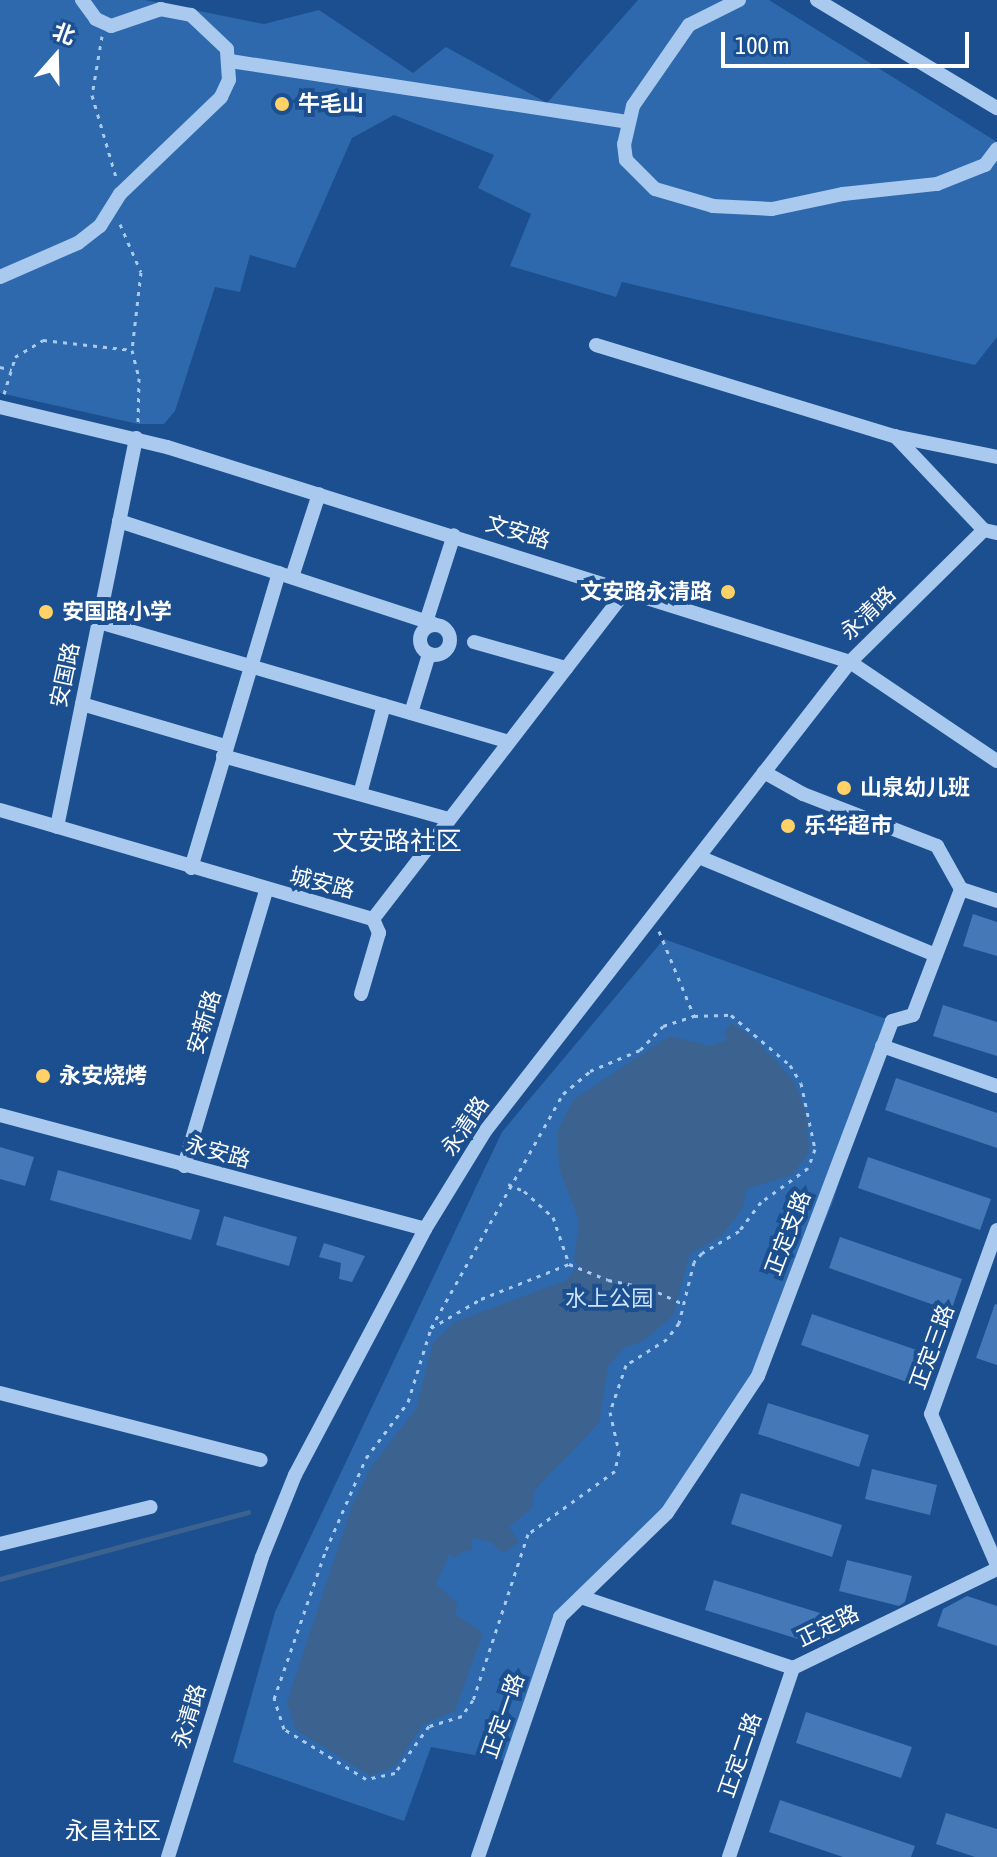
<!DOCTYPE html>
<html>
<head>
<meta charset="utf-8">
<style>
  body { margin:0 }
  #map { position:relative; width:997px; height:1857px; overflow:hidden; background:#1b4f8f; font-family:"Asap Condensed","Noto Sans SC",sans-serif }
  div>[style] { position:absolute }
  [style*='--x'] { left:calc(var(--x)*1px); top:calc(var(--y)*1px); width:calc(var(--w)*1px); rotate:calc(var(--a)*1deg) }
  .green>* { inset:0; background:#2e69ad }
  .water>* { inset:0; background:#3c6290 }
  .stream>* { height:5px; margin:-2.5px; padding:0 2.5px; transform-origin:2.5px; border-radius:2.5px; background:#3c6290 }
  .building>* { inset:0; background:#4478b7 }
  .path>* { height:3px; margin-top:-1.5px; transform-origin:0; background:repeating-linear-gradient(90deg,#a9c9ee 0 4px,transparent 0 10px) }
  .minor>* { height:14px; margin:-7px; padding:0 7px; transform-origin:7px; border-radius:7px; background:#a9c9ee }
  .minor>.ring { margin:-7px; padding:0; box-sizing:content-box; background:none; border:14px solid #a9c9ee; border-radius:50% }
  .dots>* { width:22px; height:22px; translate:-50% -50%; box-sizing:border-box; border:4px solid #1b4f8f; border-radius:50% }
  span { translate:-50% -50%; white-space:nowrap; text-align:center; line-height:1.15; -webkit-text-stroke:8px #1b4f8f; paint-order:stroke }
  .poi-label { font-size:22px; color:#fff; font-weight:700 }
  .left { translate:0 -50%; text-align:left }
  .right { translate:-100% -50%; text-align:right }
  .street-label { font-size:22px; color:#fff }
  .park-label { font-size:22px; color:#cfe3fa }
  .neighbourhood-label { font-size:24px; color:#fff }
  .quarter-label { font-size:26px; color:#fff }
  .north { position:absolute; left:16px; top:16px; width:80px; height:80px; -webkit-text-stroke:6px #1b4f8f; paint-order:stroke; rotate:20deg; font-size:22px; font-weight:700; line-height:32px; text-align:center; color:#fff }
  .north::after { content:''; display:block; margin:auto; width:28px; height:36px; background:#fff; clip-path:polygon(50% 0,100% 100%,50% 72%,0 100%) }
  .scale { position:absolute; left:721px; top:32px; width:248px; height:36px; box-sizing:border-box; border:4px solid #fff; border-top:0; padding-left:10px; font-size:24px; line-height:28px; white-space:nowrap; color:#fff; -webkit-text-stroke:6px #1b4f8f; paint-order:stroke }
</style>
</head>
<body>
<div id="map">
  <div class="green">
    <div style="clip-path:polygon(0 0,145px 0,264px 24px,319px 10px,413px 73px,446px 47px,547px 103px,638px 0,769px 0,997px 142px,997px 337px,975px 365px,622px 282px,616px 297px,510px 266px,531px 214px,478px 188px,494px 155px,394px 115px,352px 138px,295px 268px,250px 255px,240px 292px,215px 287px,175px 411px,164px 424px,138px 424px,0 393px)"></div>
    <div style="clip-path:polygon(664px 939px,892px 1021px,832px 1204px,755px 1384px,667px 1513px,560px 1617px,511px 1762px,431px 1747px,404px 1821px,233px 1762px,275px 1612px,502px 1132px)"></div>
  </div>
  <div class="water">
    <div style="clip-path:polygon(731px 1023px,757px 1041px,795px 1082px,807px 1116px,809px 1152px,792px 1175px,747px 1189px,742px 1210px,722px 1235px,690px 1254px,673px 1316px,643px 1341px,624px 1348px,608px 1367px,599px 1423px,534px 1491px,532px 1508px,509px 1527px,519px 1542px,503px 1553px,491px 1542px,472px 1538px,472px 1552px,466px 1550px,454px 1558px,450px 1553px,436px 1584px,458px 1604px,455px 1614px,483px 1633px,455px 1711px,424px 1724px,395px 1766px,370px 1776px,295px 1729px,287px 1702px,352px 1506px,371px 1467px,416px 1409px,433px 1343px,455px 1322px,567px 1280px,578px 1265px,574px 1260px,579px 1220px,559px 1168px,557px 1132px,573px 1100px,670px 1036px,710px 1046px,727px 1040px,724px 1033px)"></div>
  </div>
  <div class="stream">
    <div style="--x:0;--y:1579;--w:257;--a:-15.1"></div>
  </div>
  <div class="building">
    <div style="clip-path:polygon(973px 914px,997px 922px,997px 956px,963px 946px)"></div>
    <div style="clip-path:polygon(943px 1005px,997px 1022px,997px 1056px,933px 1036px)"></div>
    <div style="clip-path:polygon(896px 1078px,997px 1113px,997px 1148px,885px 1110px)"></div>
    <div style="clip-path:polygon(0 1147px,34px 1157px,25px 1186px,0 1179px)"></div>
    <div style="clip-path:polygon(868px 1157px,991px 1199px,980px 1230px,858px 1188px)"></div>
    <div style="clip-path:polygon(58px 1170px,200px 1210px,191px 1240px,50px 1200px)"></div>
    <div style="clip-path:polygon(224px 1216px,297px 1237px,289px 1266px,216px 1245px)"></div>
    <div style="clip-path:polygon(840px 1237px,962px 1279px,951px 1311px,829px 1268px)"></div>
    <div style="clip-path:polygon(324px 1243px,365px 1256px,352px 1282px,339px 1279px,341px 1263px,319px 1257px)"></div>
    <div style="clip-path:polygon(995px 1304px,997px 1305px,997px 1365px,976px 1358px)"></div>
    <div style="clip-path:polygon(812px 1314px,934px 1356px,924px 1388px,801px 1345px)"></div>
    <div style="clip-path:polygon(768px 1403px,869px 1435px,859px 1467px,758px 1434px)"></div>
    <div style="clip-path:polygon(872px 1469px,937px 1485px,930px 1515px,865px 1499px)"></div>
    <div style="clip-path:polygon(741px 1493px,842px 1525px,832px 1557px,731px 1524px)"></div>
    <div style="clip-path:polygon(847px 1560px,912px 1576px,905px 1602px,899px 1606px,839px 1591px)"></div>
    <div style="clip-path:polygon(714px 1580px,836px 1618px,829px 1639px,817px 1645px,705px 1610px)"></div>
    <div style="clip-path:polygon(967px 1596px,997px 1606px,997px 1646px,937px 1626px,943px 1609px)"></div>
    <div style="clip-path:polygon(806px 1712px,912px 1747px,901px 1778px,796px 1743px)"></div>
    <div style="clip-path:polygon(780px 1800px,915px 1846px,911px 1857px,843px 1857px,769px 1832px)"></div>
    <div style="clip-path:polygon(946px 1813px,997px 1829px,997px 1857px,975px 1857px,936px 1844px)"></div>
  </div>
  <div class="path">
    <div style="--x:102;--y:36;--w:60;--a:99.6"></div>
    <div style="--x:92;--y:95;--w:85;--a:73.7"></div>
    <div style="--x:120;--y:224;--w:52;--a:66.4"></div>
    <div style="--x:141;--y:272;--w:79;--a:96.6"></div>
    <div style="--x:132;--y:350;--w:29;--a:76"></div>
    <div style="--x:139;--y:378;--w:47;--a:91.2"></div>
    <div style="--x:0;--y:367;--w:12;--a:14"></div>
    <div style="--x:4;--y:394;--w:39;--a:-73"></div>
    <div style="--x:15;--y:357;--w:33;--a:-31"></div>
    <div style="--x:43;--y:340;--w:90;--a:6.4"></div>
    <div style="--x:450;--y:635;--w:9;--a:13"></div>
    <div style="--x:659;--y:931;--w:92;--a:67.6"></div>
    <div style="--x:731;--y:1015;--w:77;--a:40.3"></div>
    <div style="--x:790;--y:1065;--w:21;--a:59"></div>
    <div style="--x:801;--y:1083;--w:67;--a:78"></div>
    <div style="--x:815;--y:1149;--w:20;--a:110"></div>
    <div style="--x:808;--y:1168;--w:58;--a:144.1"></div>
    <div style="--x:761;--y:1202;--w:36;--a:127"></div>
    <div style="--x:739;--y:1231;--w:43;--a:149.3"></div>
    <div style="--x:702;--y:1253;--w:12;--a:132"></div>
    <div style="--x:694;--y:1262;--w:63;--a:103.8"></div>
    <div style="--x:679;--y:1323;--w:20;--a:127"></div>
    <div style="--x:667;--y:1339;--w:49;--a:147.6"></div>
    <div style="--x:626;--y:1365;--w:50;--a:108.8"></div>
    <div style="--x:610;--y:1412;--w:41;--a:77.3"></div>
    <div style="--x:619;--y:1452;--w:19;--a:102"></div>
    <div style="--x:615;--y:1471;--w:107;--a:144.1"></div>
    <div style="--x:528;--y:1534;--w:175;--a:108.3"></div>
    <div style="--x:473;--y:1700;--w:19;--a:125"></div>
    <div style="--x:462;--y:1716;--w:34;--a:163"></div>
    <div style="--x:429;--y:1726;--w:58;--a:125.9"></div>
    <div style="--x:395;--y:1773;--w:30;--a:168"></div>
    <div style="--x:366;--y:1779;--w:96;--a:-148.6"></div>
    <div style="--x:284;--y:1729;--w:32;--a:-108"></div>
    <div style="--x:274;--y:1699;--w:158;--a:-70.8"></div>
    <div style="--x:326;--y:1550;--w:100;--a:-66.5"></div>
    <div style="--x:366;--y:1458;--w:70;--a:-53.1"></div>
    <div style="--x:408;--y:1402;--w:77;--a:-72.7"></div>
    <div style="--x:431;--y:1328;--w:269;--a:-60.6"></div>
    <div style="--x:563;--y:1094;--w:35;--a:-40"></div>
    <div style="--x:590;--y:1071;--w:54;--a:-22.8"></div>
    <div style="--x:640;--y:1050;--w:33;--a:-46"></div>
    <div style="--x:663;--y:1026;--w:33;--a:-18"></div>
    <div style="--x:694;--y:1016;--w:37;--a:-2"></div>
    <div style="--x:508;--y:1184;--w:17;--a:24"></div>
    <div style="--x:524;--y:1191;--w:39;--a:42"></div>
    <div style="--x:553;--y:1217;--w:50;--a:71.2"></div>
    <div style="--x:431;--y:1328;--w:58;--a:-30.1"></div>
    <div style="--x:481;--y:1299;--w:95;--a:-21.7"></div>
    <div style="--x:569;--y:1264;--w:42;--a:22.3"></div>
    <div style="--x:608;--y:1280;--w:42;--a:11"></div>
    <div style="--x:649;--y:1288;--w:38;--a:25"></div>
  </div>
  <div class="minor">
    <div style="--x:739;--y:0;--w:56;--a:153.4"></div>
    <div style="--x:689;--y:25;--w:98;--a:124.7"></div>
    <div style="--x:633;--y:106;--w:39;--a:103"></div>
    <div style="--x:624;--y:144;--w:16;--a:83"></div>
    <div style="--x:626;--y:160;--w:41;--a:45"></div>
    <div style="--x:655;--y:189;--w:60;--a:16.3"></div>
    <div style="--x:713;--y:206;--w:59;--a:2.9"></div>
    <div style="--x:772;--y:209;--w:73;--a:-11.9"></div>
    <div style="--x:843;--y:194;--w:95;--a:-6.1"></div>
    <div style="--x:937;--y:184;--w:52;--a:-21.6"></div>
    <div style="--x:985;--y:165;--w:20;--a:-53"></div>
    <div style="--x:817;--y:0;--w:210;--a:31"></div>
    <div style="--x:230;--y:61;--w:402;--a:8.7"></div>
    <div style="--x:0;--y:277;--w:85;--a:-23.6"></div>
    <div style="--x:78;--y:243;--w:28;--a:-38"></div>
    <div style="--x:100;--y:226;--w:38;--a:-58"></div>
    <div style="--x:120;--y:194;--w:140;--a:-43.8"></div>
    <div style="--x:221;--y:97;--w:19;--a:-65"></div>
    <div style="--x:229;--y:80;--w:31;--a:-94"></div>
    <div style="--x:227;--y:49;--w:50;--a:-136.6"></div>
    <div style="--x:191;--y:15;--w:31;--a:-169"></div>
    <div style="--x:161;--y:9;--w:53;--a:161.2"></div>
    <div style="--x:111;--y:26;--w:17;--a:-155"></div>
    <div style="--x:96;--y:19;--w:24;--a:-126"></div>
    <div style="--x:596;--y:345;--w:312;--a:17"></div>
    <div style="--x:894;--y:436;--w:105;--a:11.5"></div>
    <div style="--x:0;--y:407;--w:172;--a:13.5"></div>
    <div style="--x:167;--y:447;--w:716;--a:17.47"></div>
    <div style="--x:850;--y:662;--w:177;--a:34"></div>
    <div style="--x:895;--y:436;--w:129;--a:46.6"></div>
    <div style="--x:984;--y:530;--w:13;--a:13"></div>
    <div style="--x:119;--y:521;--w:331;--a:18.1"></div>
    <div style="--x:292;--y:577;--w:87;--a:-72"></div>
    <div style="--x:99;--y:622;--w:427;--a:16.3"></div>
    <div style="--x:426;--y:622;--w:91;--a:-72.2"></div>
    <div class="ring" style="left:420px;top:625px;width:16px;height:16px"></div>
    <div style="--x:474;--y:642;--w:96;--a:15.8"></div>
    <div style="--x:82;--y:704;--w:149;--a:16.4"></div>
    <div style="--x:411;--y:713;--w:62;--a:-73"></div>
    <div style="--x:223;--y:756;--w:235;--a:15.6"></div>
    <div style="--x:764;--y:772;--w:45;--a:29.4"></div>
    <div style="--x:803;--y:794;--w:144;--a:21.2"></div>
    <div style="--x:937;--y:846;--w:49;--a:60.8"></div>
    <div style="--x:360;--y:794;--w:92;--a:-74.9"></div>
    <div style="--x:0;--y:810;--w:389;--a:16.3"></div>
    <div style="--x:373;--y:919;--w:416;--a:-52.4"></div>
    <div style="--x:57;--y:827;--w:397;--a:-78.5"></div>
    <div style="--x:699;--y:857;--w:256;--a:22.5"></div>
    <div style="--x:191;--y:868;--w:308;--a:-73.4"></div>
    <div style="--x:361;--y:994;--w:64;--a:-73.6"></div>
    <div style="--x:379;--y:933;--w:15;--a:-113"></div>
    <div style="--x:882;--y:1046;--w:122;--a:19.2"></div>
    <div style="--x:0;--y:1115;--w:440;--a:15"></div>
    <div style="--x:184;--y:1166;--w:287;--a:-73.4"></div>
    <div style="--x:997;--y:1230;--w:195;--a:109.7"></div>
    <div style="--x:931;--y:1414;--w:165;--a:66.4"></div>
    <div style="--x:0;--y:1393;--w:269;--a:14.4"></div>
    <div style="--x:0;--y:1544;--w:155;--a:-13.8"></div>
    <div style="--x:581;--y:1597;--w:224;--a:18.5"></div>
    <div style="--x:793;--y:1668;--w:227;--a:-25.9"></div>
    <div style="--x:168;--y:1857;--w:314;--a:-72.6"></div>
    <div style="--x:262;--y:1557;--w:88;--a:-68.1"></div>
    <div style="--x:295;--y:1475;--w:278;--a:-62.1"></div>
    <div style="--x:425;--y:1229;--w:116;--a:-58.4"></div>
    <div style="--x:486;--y:1130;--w:593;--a:-52.13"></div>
    <div style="--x:850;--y:662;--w:188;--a:-44.6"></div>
    <div style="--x:478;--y:1857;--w:254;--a:-71.1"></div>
    <div style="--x:560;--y:1617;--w:149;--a:-44.2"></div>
    <div style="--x:667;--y:1513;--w:164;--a:-56.4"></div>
    <div style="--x:758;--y:1376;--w:379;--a:-69.3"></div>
    <div style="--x:892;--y:1021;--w:22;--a:-16"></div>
    <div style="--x:913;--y:1015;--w:135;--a:-69.1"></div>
    <div style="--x:961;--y:889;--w:38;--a:18"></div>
    <div style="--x:729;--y:1857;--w:200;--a:-71.3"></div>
  </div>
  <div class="dots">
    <div style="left:282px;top:104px;background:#ffd166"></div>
    <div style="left:728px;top:592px;background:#ffd166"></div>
    <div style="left:46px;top:612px;background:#ffd166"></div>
    <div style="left:844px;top:788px;background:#ffd166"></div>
    <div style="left:788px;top:826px;background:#ffd166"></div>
    <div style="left:43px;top:1076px;background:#ffd166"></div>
  </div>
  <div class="poi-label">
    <span class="left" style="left:298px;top:104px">牛毛山</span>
    <span class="right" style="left:712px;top:592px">文安路永清路</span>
    <span class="left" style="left:62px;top:612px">安国路小学</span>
    <span class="left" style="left:860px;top:788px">山泉幼儿班</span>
    <span class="left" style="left:804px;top:826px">乐华超市</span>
    <span class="left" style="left:59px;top:1076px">永安烧烤</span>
  </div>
  <div class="street-label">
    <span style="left:518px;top:532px;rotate:17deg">文安路</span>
    <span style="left:868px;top:613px;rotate:-44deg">永清路</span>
    <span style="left:65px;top:675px;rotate:-78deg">安国路</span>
    <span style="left:322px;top:883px;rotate:14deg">城安路</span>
    <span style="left:204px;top:1022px;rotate:-73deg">安新路</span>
    <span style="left:465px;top:1126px;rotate:-56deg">永清路</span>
    <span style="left:218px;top:1152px;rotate:15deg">永安路</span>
    <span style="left:788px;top:1233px;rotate:-69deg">正定支路</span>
    <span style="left:932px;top:1347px;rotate:-70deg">正定三路</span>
    <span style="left:828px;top:1626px;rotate:-26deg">正定路</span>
    <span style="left:189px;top:1716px;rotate:-73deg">永清路</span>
    <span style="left:503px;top:1716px;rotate:-71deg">正定一路</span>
    <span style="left:740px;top:1755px;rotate:-71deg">正定二路</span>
  </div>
  <div class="park-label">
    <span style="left:609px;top:1299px">水上公园</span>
  </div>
  <div class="neighbourhood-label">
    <span style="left:113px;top:1831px">永昌社区</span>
  </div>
  <div class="quarter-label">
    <span style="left:397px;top:842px">文安路社区</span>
  </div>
  <div class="north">北</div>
  <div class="scale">100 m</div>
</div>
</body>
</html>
